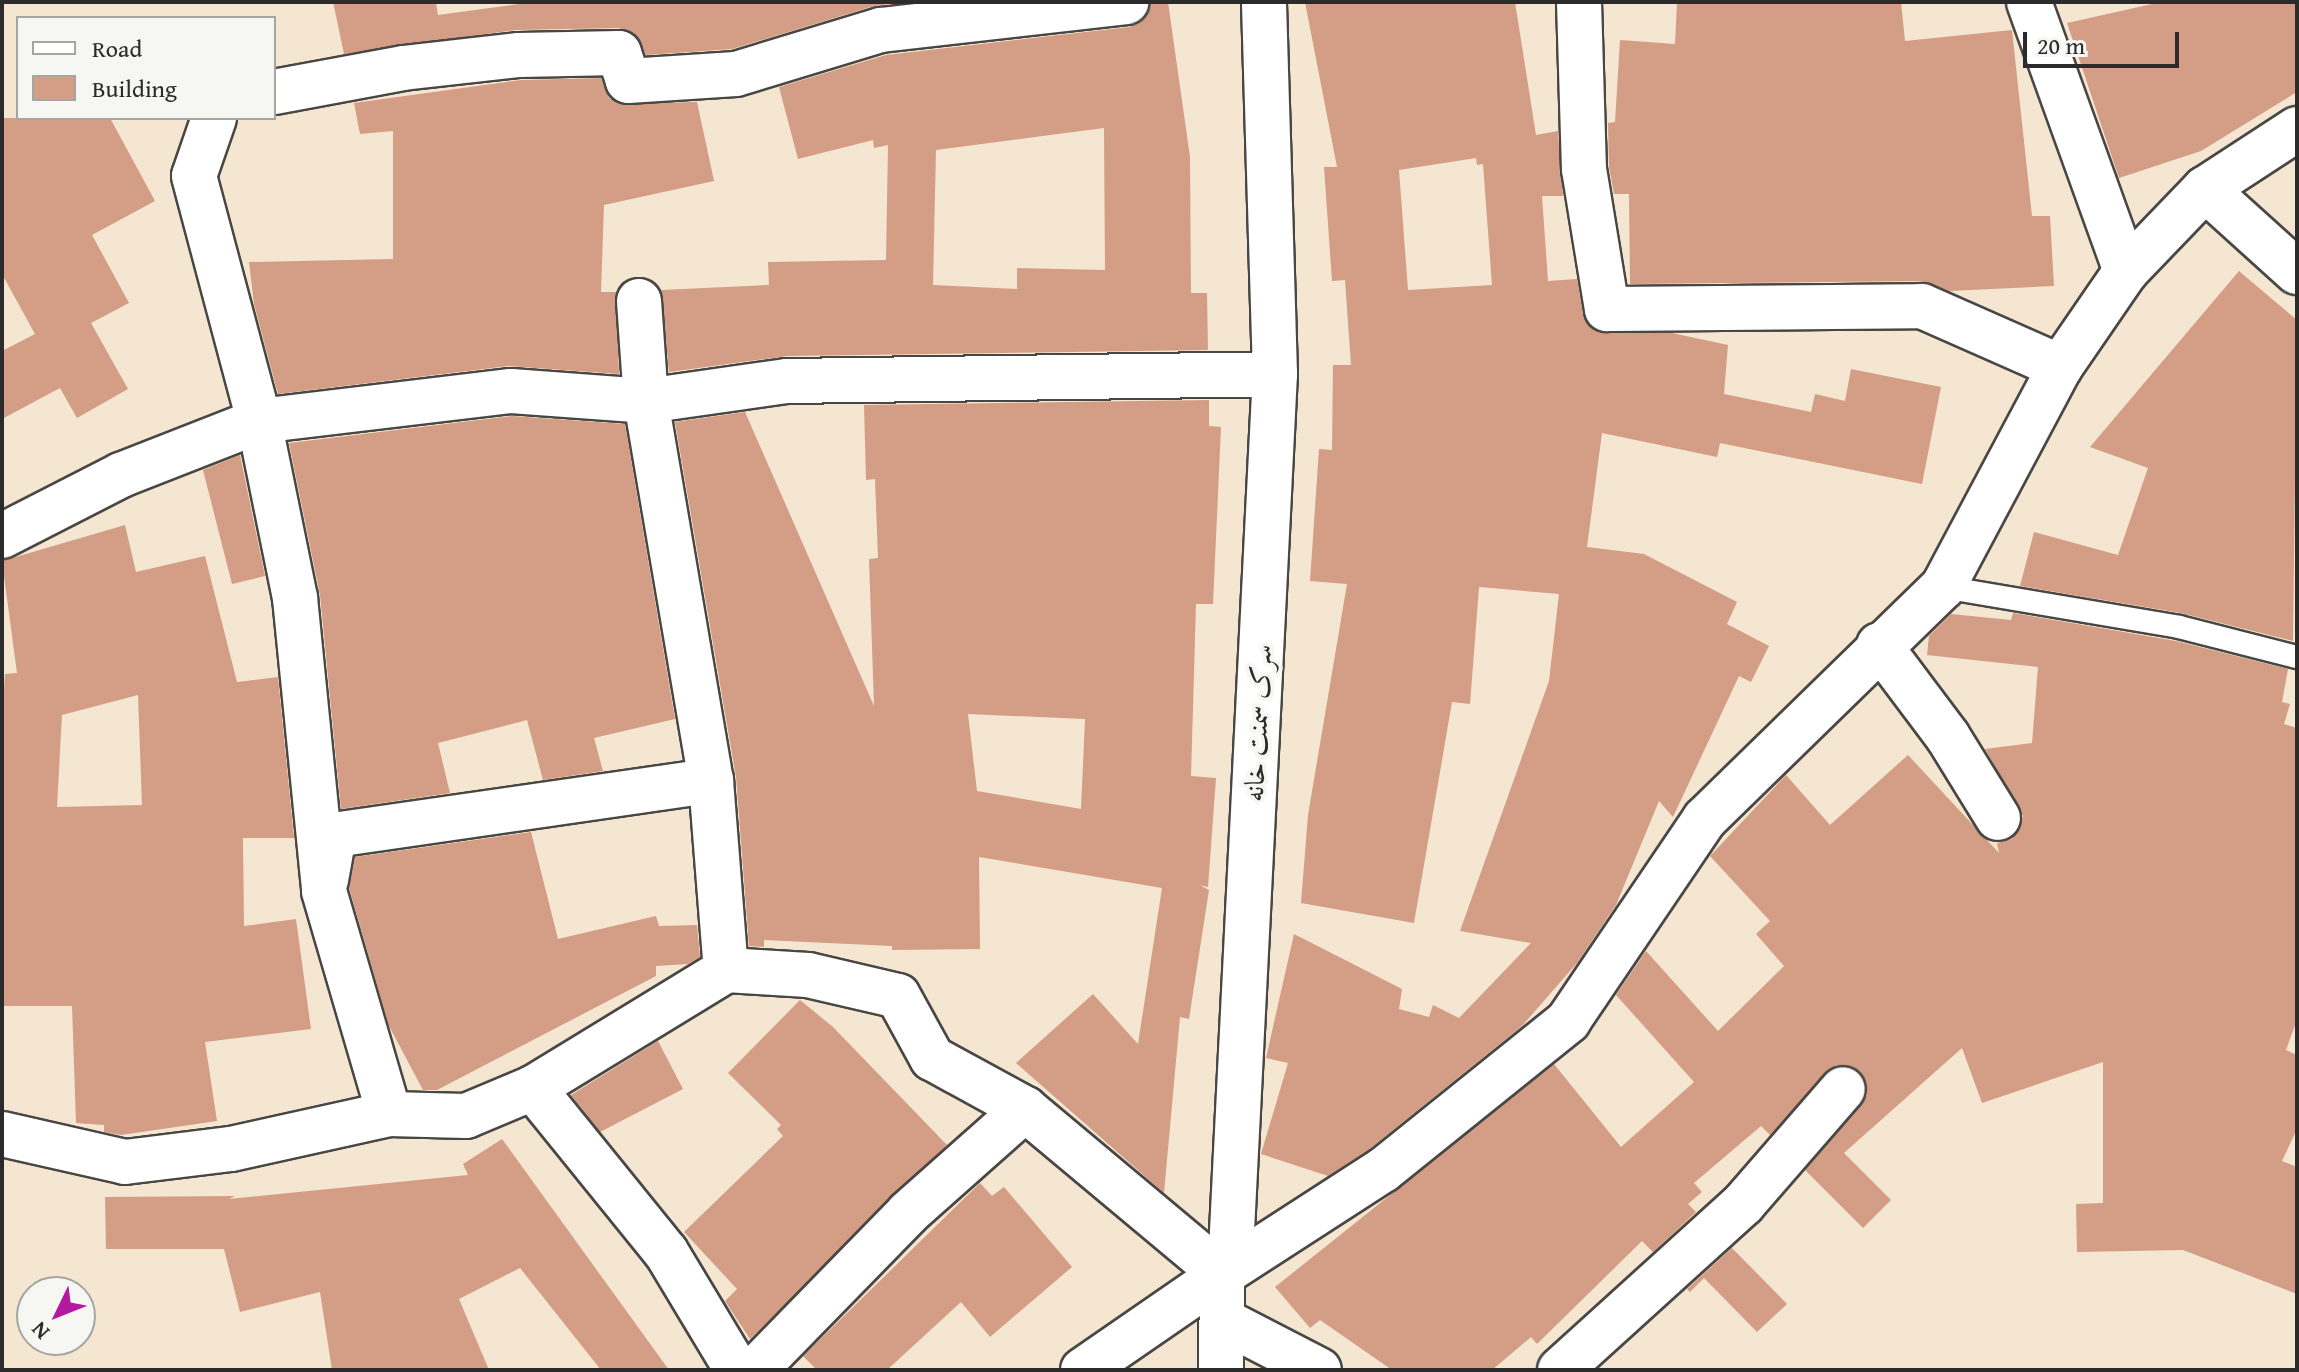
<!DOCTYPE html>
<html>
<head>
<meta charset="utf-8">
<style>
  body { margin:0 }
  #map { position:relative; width:2299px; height:1372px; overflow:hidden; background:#f4e6d1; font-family:"Gentium Book Plus",Amiri,serif }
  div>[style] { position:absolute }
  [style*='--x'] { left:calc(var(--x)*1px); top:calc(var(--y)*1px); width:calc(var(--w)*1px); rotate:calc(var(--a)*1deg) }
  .building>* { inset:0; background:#d49d85 }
  .roads { filter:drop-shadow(2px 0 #494744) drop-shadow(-2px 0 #494744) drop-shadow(0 2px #494744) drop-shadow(0 -2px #494744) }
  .service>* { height:22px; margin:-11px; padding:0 11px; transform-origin:11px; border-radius:11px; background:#fff }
  .minor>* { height:44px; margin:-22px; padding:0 22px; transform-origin:22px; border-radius:22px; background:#fff }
  .tertiary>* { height:44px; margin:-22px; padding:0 22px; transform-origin:22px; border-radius:22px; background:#fff }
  span { translate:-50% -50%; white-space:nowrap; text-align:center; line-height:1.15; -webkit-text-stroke:8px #f6f6f2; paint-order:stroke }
  .street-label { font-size:28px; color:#2b2b2b }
  .frame { position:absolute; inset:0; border:4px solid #2b2b2b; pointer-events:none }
  .legend { position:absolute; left:16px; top:16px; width:260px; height:104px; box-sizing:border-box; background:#f6f6f2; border:2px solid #a5a5a2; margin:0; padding:10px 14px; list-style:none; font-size:24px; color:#2b2b2b }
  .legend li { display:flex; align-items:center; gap:16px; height:40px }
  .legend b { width:40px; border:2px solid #a5a5a2 }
  .north { position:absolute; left:16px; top:1276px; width:80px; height:80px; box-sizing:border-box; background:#f6f6f2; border:2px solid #a5a5a2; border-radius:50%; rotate:227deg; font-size:22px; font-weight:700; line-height:32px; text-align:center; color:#2b2b2b }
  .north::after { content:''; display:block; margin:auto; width:28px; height:36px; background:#b5179e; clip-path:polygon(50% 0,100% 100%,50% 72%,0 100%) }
  .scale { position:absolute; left:2023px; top:32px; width:156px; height:36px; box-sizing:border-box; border:4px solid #2b2b2b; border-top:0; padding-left:10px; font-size:24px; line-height:28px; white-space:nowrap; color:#2b2b2b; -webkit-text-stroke:6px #f6f6f2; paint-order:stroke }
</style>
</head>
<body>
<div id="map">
  <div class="building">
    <div style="clip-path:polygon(333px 2px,436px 2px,438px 15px,534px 2px,906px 2px,874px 6px,732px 49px,646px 55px,634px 33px,618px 28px,516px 30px,344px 54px)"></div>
    <div style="clip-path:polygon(evenodd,1151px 2px,1168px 2px,1190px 157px,1191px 293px,1207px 293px,1208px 350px,787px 356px,669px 372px,661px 290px,769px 285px,768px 262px,886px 260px,888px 145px,874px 148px,873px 140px,798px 159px,779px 87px,886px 55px,1129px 27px,1141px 22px,1151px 2px,1104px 128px,1105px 270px,1017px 268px,1017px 289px,933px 285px,936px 150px,1104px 128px)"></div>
    <div style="clip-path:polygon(evenodd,1305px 2px,1515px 2px,1536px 135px,1558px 131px,1563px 196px,1542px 196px,1548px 281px,1577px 279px,1583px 314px,1595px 331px,1672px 333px,1728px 345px,1724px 394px,1811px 412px,1815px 394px,1845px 401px,1851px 369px,1941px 387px,1922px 484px,1720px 443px,1717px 457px,1602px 433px,1587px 547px,1644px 554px,1737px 602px,1727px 624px,1769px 646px,1751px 682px,1739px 676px,1673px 817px,1659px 801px,1616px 905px,1577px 963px,1522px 1026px,1368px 1150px,1328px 1176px,1261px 1154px,1288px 1063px,1266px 1058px,1294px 934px,1402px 989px,1399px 1009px,1429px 1017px,1433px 1005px,1459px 1018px,1531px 943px,1460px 931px,1549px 681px,1559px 594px,1479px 587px,1470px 704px,1452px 702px,1414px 923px,1301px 903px,1308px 815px,1347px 584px,1310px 581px,1319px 449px,1332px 450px,1333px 365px,1351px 365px,1345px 280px,1332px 281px,1324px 167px,1337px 167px,1305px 2px,1476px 158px,1477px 165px,1483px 164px,1492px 285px,1408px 290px,1399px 170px,1476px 158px)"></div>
    <div style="clip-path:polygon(1677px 2px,1901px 2px,1905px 41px,2012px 30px,2032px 216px,2050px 216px,2054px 286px,1949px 291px,1922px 281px,1630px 284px,1629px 194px,1614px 194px,1609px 167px,1608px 123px,1615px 122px,1620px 40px,1675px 44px)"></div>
    <div style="clip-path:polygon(2161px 2px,2297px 2px,2297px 92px,2201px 151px,2119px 178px,2067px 23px)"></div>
    <div style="clip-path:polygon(601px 78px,609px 98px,619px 104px,697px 102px,714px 181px,604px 205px,601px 292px,616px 292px,619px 374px,508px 366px,278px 394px,254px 304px,249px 262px,393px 259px,393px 131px,360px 134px,354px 103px,521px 80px)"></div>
    <div style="clip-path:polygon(2px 118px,110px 118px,155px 201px,92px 235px,129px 303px,91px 323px,128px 389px,77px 418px,60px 388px,2px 419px,2px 351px,35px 334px,2px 274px)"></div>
    <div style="clip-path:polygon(2239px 271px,2297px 320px,2293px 641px,2181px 613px,2020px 586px,2034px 532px,2118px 555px,2148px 468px,2090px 447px)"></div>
    <div style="clip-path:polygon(evenodd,1209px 400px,1209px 426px,1221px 427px,1213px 604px,1196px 604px,1191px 776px,1216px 778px,1208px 887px,1200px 885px,1209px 890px,1189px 1019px,1180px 1017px,1164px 1193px,1016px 1063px,1093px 994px,1138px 1044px,1162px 888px,979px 857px,980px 949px,892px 950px,892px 946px,764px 940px,764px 947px,749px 946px,736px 777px,675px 422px,745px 412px,874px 706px,869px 559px,878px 558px,875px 479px,866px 480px,864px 405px,1209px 400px,968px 714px,1085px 719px,1081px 809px,977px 791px,968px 714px)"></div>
    <div style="clip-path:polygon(512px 416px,625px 424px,675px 719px,594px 738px,603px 771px,543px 780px,527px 720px,438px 743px,450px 793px,341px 809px,320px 595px,289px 443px)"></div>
    <div style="clip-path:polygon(240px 455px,265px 576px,232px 584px,203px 470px)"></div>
    <div style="clip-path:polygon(evenodd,125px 525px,136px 572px,205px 556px,237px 682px,278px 677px,294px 838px,243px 838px,244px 926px,296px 919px,311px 1029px,205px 1042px,217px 1121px,121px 1135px,104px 1132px,104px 1125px,76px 1123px,72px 1006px,2px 1006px,2px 720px,5px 674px,17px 673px,2px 561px,125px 525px,138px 695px,142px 805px,57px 807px,62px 715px,138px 695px)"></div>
    <div style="clip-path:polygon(2013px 613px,2176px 641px,2288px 669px,2282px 702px,2290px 704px,2284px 724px,2297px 728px,2297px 1020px,2286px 1050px,2297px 1055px,2297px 1129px,2282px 1161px,2297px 1167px,2297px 1294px,2183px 1250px,2077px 1252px,2076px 1204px,2103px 1203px,2103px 1062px,1982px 1103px,1962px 1048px,1844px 1153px,1891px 1200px,1863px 1228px,1805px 1170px,1867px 1095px,1860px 1071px,1836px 1065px,1770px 1135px,1761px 1126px,1694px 1183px,1702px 1192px,1688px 1204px,1696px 1212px,1653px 1252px,1642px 1241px,1537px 1344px,1531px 1337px,1492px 1370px,1392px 1370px,1320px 1320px,1310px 1328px,1275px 1287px,1554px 1064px,1621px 1147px,1694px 1082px,1616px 995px,1646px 951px,1718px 1031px,1784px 966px,1756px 934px,1770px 921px,1710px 856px,1786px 775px,1830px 825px,1908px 755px,1999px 853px,1997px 843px,2012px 839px,2023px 816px,1985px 749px,2032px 743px,2038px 667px,1927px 655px,1929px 636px,1951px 614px,2011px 620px)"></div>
    <div style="clip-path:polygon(531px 832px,558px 939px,656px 916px,659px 926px,697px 925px,700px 957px,688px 964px,656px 966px,656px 976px,437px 1090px,423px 1090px,389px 1026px,349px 888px,355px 857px)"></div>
    <div style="clip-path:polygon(800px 1000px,833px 1027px,947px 1145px,750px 1339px,725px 1301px,737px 1289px,684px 1232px,783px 1136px,777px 1129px,781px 1125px,728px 1073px)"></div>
    <div style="clip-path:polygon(658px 1041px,683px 1089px,600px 1132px,571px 1095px)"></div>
    <div style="clip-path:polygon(502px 1139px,669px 1370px,601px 1370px,520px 1268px,459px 1299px,489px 1370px,332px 1370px,320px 1292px,240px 1312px,224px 1249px,106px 1249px,105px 1197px,235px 1196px,229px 1199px,468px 1175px,463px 1164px)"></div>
    <div style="clip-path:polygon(980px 1183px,992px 1196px,1004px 1187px,1072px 1267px,990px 1337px,961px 1302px,887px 1370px,817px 1370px,803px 1356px)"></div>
    <div style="clip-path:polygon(1732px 1248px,1787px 1304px,1757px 1332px,1704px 1278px,1690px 1292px,1687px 1289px)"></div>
  </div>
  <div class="roads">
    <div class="service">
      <div style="--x:1943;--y:587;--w:239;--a:9.6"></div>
      <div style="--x:2179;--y:627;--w:122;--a:14.3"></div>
    </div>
    <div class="minor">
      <div style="--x:1579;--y:2;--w:167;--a:88.3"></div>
      <div style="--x:1584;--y:169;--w:142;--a:80.7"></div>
      <div style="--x:1607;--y:309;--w:315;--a:-0.5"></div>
      <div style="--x:1922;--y:306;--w:151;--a:23.8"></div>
      <div style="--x:2029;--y:2;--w:286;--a:70.2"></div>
      <div style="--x:274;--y:92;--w:131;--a:-10.5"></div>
      <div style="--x:403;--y:68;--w:117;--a:-6.4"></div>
      <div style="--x:519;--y:55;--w:100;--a:-1.1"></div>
      <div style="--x:619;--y:53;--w:29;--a:72"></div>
      <div style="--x:628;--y:81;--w:108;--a:-3.7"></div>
      <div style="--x:736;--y:74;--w:152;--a:-16.9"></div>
      <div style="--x:881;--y:30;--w:247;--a:-6.5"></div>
      <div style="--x:214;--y:118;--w:61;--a:109"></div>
      <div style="--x:194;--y:176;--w:253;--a:75.1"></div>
      <div style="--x:259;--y:421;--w:181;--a:78.5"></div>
      <div style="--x:295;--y:598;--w:294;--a:84.3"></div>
      <div style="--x:324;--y:891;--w:232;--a:73.7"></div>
      <div style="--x:2205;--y:189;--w:124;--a:42.1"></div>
      <div style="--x:639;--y:301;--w:100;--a:86"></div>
      <div style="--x:646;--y:401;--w:386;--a:80.3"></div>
      <div style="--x:711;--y:781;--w:190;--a:85.5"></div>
      <div style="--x:2;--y:536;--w:134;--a:-27.1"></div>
      <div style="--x:121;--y:475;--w:148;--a:-21.4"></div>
      <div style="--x:259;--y:421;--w:254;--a:-6.8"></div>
      <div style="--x:511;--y:391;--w:135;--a:4.2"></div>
      <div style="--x:646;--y:401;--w:142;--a:-8.1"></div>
      <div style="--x:787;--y:381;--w:488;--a:-0.8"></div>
      <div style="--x:1879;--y:645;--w:115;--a:53.1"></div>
      <div style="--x:1948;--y:737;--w:95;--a:58.3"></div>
      <div style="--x:326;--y:880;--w:46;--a:-79.9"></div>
      <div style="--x:334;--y:835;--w:381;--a:-8.2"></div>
      <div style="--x:533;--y:1088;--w:211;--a:51"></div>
      <div style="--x:666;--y:1252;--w:138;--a:59"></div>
      <div style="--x:2;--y:1134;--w:126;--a:12.8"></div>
      <div style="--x:125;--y:1162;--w:107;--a:-7"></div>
      <div style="--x:231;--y:1149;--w:162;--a:-12.5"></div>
      <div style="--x:389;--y:1114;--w:77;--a:1.5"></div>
      <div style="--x:466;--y:1116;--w:73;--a:-22.7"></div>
      <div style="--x:533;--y:1088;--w:226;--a:-31.4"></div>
      <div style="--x:726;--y:970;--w:82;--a:3.5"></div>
      <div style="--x:808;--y:975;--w:92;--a:13.1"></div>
      <div style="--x:898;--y:996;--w:71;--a:61.3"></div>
      <div style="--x:932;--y:1058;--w:106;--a:28.7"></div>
      <div style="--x:1025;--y:1109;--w:257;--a:39.9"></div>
      <div style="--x:1222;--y:1274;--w:96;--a:90.6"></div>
      <div style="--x:1222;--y:1274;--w:192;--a:-32.9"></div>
      <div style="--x:1383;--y:1170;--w:238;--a:-38.8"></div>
      <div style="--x:1568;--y:1021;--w:244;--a:-55.9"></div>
      <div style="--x:1705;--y:819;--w:332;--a:-44.3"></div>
      <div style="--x:1943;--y:587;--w:249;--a:-62"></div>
      <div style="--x:2060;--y:367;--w:116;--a:-55.5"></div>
      <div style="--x:2126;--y:271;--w:114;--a:-46.1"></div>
      <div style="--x:2205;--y:189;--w:110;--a:-33.1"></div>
      <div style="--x:1222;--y:1320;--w:109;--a:27.3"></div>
      <div style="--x:755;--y:1370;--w:219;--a:-45.7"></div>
      <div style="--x:908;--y:1213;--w:157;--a:-41.6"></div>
      <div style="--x:1560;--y:1370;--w:247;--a:-42.2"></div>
      <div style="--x:1743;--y:1204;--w:152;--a:-49"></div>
    </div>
    <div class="tertiary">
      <div style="--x:1083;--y:1370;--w:169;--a:-34.6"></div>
      <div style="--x:1222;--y:1274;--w:25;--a:-69"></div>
      <div style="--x:1231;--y:1251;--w:878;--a:-87.13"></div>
      <div style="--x:1275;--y:374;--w:372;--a:-91.7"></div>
    </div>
  </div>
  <div class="street-label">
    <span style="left:1257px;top:723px;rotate:-87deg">سرک سمنت خانه</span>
  </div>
  <div class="frame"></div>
  <ul class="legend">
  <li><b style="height:10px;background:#fff"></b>Road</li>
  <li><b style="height:22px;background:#d49d85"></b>Building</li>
  </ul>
  <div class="north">N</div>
  <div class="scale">20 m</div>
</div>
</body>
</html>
